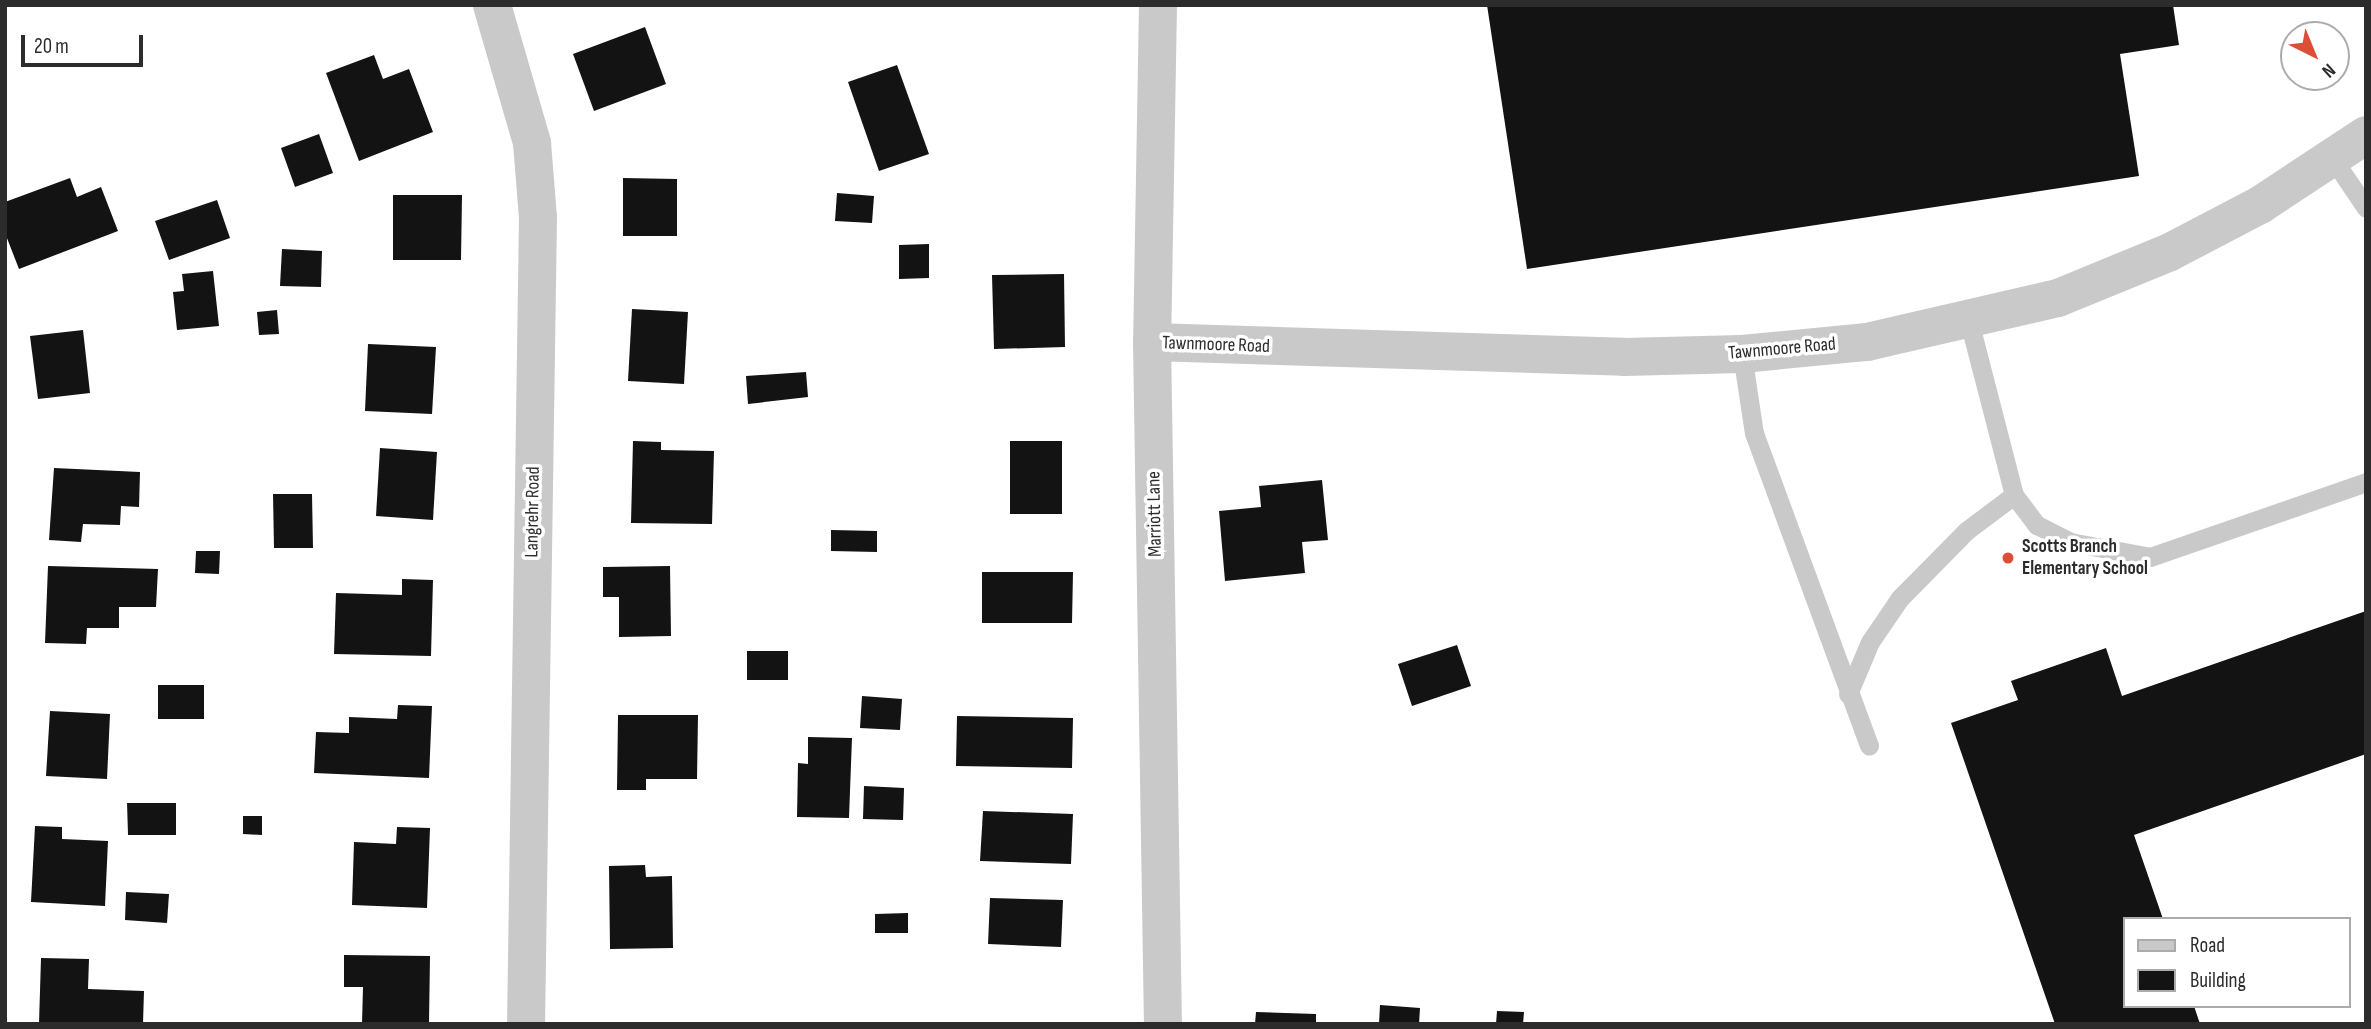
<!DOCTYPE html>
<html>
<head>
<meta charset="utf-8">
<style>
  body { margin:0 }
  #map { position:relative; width:2371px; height:1029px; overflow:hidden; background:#fff; font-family:"Sofia Sans Condensed",sans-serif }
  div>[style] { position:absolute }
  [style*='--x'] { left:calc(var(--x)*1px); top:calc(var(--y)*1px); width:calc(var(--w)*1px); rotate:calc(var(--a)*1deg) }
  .building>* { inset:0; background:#131313 }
  .lane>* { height:19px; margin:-9.5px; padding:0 9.5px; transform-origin:9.5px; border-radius:9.5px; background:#c9c9c9 }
  .street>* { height:38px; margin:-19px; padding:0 19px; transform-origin:19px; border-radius:19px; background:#c9c9c9 }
  .dots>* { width:19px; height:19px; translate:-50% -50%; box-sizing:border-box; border:4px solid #fff; border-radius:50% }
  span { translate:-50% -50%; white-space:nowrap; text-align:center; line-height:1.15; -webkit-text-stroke:7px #fff; paint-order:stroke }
  .street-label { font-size:19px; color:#2c2c2c }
  .poi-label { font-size:19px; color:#2c2c2c; font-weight:700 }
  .left { translate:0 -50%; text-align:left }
  .frame { position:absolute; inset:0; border:7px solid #2c2c2c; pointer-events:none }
  .legend { position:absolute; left:2123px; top:917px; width:228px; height:91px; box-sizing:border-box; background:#fff; border:2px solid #ababab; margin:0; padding:9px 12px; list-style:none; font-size:21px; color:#2c2c2c }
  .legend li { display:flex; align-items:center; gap:14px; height:35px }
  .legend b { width:35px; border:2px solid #ababab }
  .north { position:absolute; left:2280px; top:21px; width:70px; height:70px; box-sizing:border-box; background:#fff; border:2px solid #ababab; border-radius:50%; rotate:137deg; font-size:19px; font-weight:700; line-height:28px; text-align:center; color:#2c2c2c }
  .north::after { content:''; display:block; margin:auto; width:24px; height:32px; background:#db4e37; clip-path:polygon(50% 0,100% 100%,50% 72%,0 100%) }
  .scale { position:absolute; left:21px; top:35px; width:122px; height:32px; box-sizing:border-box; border:4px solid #2c2c2c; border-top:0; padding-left:9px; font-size:21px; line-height:24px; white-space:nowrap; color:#2c2c2c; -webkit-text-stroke:5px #fff; paint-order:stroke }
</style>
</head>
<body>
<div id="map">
  <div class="building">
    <div style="clip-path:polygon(1487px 5px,2173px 5px,2179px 45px,2120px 54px,2139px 176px,1527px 269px)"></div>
    <div style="clip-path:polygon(645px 27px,666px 84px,594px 111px,573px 54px)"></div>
    <div style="clip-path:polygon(374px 55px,383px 79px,409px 69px,433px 132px,359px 161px,326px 73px)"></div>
    <div style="clip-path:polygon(897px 65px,929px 154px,879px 171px,848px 82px)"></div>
    <div style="clip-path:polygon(319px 134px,333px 173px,295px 187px,281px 148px)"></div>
    <div style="clip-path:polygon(70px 178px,77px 197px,101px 187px,118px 231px,19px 269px,5px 233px,5px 202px)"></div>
    <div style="clip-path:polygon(623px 178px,677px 179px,677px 236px,623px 236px)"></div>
    <div style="clip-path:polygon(837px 193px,874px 196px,872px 223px,835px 221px)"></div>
    <div style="clip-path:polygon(393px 195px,462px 195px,461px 260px,393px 260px)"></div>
    <div style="clip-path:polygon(217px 200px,230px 238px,169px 260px,155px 221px)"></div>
    <div style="clip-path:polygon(929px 244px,929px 278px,899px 279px,899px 245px)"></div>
    <div style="clip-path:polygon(282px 249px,322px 251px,321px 287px,280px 286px)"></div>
    <div style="clip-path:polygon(213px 271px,219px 326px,177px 330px,173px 292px,184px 291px,182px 274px)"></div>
    <div style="clip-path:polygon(1064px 274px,1065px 347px,994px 349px,992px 275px)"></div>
    <div style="clip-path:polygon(632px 309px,688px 312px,684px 384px,628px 381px)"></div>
    <div style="clip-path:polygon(277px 310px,279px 334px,259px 335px,257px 312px)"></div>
    <div style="clip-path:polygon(83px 330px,90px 393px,38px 399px,30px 336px)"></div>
    <div style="clip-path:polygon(368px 344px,436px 347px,432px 414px,365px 411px)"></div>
    <div style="clip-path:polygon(806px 372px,808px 397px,748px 404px,746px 376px)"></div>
    <div style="clip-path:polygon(633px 441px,661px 442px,661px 450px,714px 451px,712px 524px,631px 523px)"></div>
    <div style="clip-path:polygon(1010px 441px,1062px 441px,1062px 514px,1010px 514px)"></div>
    <div style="clip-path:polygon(380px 448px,437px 452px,433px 520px,376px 516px)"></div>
    <div style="clip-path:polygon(54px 468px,140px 472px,139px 507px,121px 506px,120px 525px,83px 524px,81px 542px,49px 540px)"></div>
    <div style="clip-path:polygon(1322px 480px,1328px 540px,1302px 542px,1305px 573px,1225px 581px,1219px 511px,1261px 507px,1259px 486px)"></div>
    <div style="clip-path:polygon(273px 494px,312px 494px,313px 548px,274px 548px)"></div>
    <div style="clip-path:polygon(831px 530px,877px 531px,877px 552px,831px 551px)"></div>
    <div style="clip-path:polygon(196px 551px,220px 551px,219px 574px,195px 573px)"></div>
    <div style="clip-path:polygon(48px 566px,158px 569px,156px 607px,119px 607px,119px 628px,87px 628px,86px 644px,45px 643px)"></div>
    <div style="clip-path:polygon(670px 566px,671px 636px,619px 637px,619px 597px,603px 597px,603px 567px)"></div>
    <div style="clip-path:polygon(982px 572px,1073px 572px,1072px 623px,982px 623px)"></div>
    <div style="clip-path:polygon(402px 579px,433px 580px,431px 656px,334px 654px,336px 593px,402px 595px)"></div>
    <div style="clip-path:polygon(2366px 611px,2366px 754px,2134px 835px,2163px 919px,2124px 919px,2124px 1006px,2194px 1006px,2200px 1024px,2055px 1024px,1951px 723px,2018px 700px,2011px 681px,2106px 648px,2122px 696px)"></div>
    <div style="clip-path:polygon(1457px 645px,1471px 686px,1412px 706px,1398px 664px)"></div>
    <div style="clip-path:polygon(747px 651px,788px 651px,788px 680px,747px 680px)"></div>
    <div style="clip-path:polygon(158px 685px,204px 685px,204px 719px,158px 719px)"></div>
    <div style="clip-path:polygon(862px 696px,902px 699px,900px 730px,860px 728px)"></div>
    <div style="clip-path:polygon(398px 705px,432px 706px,429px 778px,314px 773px,316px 732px,349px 733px,349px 717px,397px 719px)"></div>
    <div style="clip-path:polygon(50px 711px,110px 714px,107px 779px,46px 776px)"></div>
    <div style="clip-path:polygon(618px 715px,698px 715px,697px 779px,646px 779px,646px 790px,617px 790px)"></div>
    <div style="clip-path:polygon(957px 716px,1073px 718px,1072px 768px,956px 766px)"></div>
    <div style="clip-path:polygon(808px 737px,852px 738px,849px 818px,797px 817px,798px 763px,808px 764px)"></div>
    <div style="clip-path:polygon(864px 786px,904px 788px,903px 820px,863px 819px)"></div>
    <div style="clip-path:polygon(127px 803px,176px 803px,176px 835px,128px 835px)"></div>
    <div style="clip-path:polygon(983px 811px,1073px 814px,1071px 864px,980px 861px)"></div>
    <div style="clip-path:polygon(243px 816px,262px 816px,262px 835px,243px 834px)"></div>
    <div style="clip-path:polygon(35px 826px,62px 827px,62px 839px,108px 841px,105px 906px,31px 902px)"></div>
    <div style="clip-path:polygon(397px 827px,430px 828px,427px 908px,352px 905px,354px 842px,396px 844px)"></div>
    <div style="clip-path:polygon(645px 865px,646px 877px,672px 876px,673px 948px,610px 949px,609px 866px)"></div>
    <div style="clip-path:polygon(126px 892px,169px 894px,167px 923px,125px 920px)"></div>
    <div style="clip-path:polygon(990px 898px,1063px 900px,1061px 947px,988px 944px)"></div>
    <div style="clip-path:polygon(908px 913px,908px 933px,875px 933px,875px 914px)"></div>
    <div style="clip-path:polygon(344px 955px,430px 956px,429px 1024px,362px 1024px,363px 987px,344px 987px)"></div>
    <div style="clip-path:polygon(41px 958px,89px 959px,88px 989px,144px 991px,143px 1024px,39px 1024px)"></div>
    <div style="clip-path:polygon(1380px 1005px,1420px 1008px,1419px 1024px,1379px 1024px)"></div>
    <div style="clip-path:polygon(1497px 1011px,1524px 1012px,1523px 1024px,1496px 1024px)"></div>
    <div style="clip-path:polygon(1256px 1012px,1316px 1014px,1316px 1024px,1255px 1024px)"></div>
  </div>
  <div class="lane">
    <div style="--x:2333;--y:159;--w:59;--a:56"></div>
    <div style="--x:1969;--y:321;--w:180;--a:75.5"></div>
    <div style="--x:2014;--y:495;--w:38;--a:53"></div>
    <div style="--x:2037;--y:525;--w:37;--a:27"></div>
    <div style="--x:2070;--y:542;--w:81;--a:10.6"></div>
    <div style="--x:2150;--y:557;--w:229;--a:-19.1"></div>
    <div style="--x:1742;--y:354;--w:80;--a:81.4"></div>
    <div style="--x:1754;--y:433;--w:333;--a:69.8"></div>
    <div style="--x:1848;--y:694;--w:56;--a:-67.1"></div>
    <div style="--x:1870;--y:642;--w:53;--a:-55.7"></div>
    <div style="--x:1900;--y:598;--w:94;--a:-45.4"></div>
    <div style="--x:1966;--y:531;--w:60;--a:-36.9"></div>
  </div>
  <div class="street">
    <div style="--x:492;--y:5;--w:144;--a:73.8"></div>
    <div style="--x:532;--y:143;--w:74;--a:85.4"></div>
    <div style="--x:538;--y:217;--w:807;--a:90.85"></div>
    <div style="--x:1158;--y:5;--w:337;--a:91"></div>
    <div style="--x:1152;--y:342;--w:682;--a:89.08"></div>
    <div style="--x:1152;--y:342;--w:472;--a:1.8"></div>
    <div style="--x:1624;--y:357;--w:118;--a:-1.5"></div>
    <div style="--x:1742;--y:354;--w:126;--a:-5.5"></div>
    <div style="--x:1867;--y:342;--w:196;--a:-13"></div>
    <div style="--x:2058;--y:298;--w:121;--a:-22.3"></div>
    <div style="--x:2170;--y:252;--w:102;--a:-27.6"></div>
    <div style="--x:2260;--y:205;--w:127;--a:-33.4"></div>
  </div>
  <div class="dots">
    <div style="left:2008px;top:558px;background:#db4e37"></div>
  </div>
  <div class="street-label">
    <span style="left:1216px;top:345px;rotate:2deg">Tawnmoore Road</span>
    <span style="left:1782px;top:349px;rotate:-5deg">Tawnmoore Road</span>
    <span style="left:533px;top:512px;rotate:-89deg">Langrehr Road</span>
    <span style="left:1155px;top:514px;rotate:-91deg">Marriott Lane</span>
  </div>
  <div class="poi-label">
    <span class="left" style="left:2022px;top:558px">Scotts Branch<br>Elementary School</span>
  </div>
  <div class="frame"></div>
  <ul class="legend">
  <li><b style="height:9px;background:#c9c9c9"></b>Road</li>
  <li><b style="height:19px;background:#131313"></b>Building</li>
  </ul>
  <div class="north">N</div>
  <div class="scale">20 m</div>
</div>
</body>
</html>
